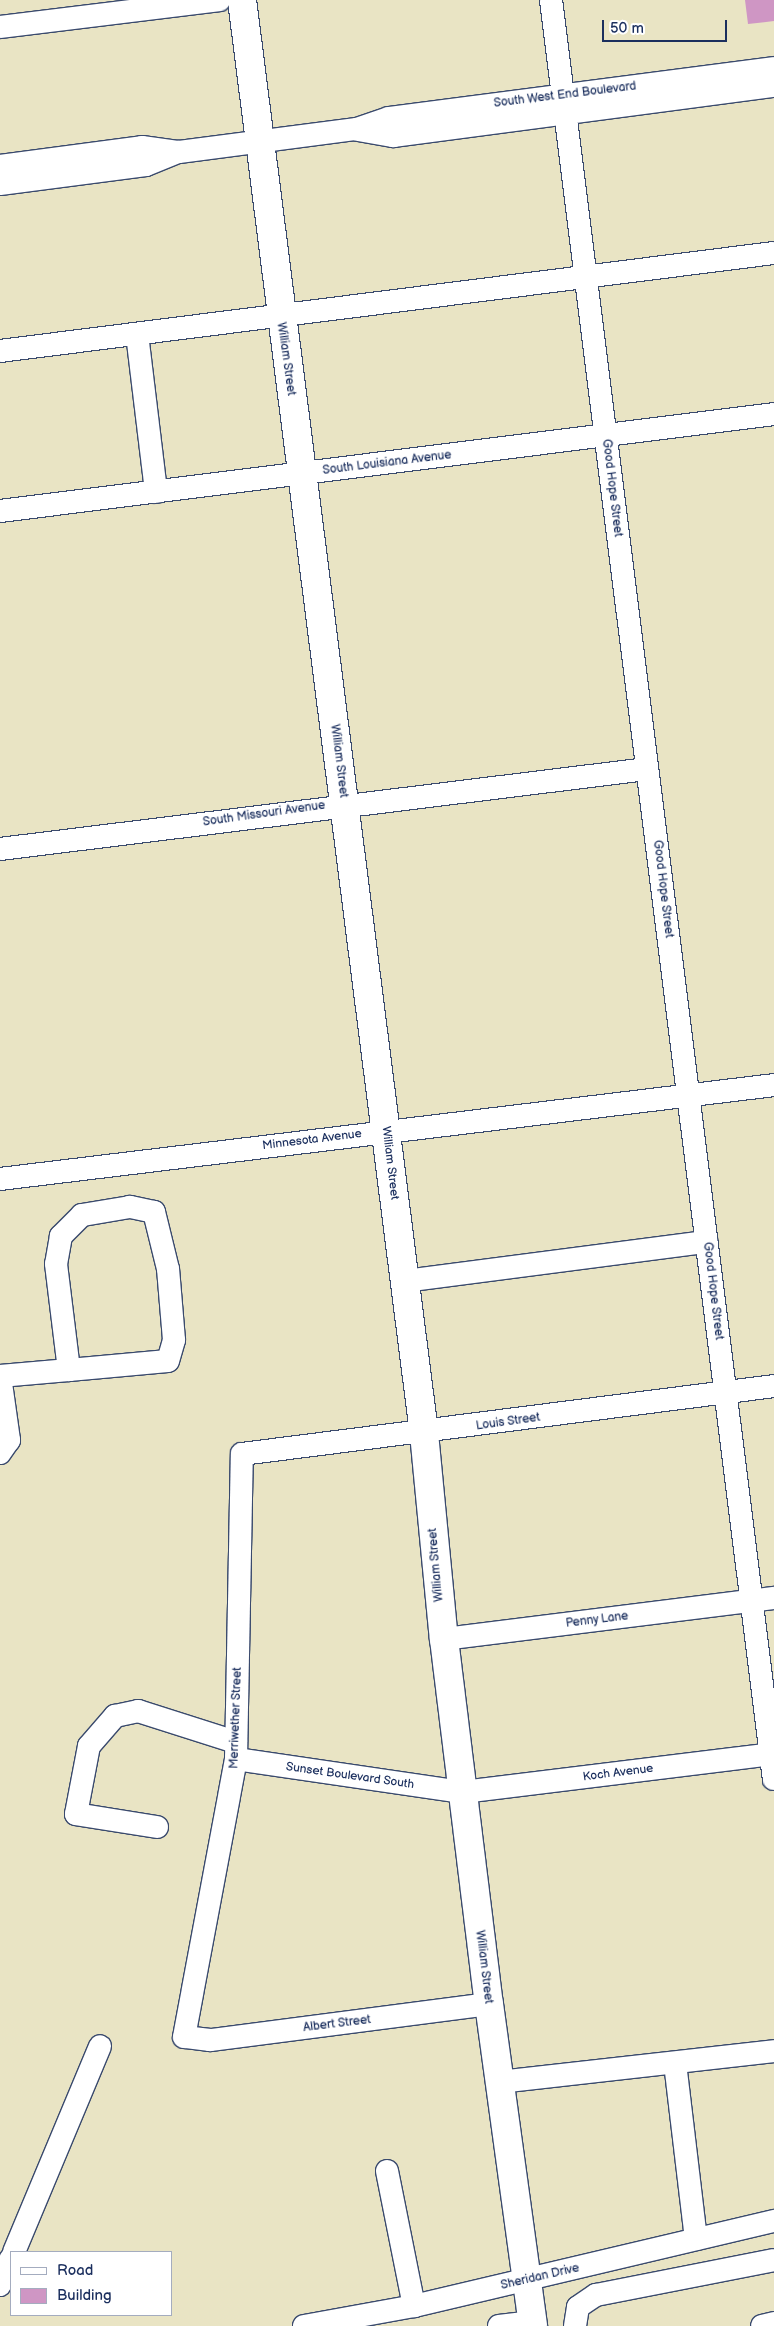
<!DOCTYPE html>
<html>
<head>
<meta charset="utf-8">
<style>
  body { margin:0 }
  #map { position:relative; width:774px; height:2326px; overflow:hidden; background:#e9e4c4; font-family:"Balsamiq Sans",sans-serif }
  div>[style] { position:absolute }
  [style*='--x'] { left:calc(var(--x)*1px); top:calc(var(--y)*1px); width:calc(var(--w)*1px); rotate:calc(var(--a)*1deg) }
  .building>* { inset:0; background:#cf96c4 }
  .roads { filter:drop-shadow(1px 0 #3a4a6d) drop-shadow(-1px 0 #3a4a6d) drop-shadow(0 1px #3a4a6d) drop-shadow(0 -1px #3a4a6d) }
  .minor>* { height:22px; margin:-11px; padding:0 11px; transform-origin:11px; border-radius:11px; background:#fff }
  .major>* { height:28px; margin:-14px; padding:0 14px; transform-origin:14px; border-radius:14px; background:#fff }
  span { translate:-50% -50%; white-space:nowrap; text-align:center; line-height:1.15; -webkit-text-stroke:4px #fff; paint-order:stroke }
  .street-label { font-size:12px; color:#1b2f5e }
  .legend { position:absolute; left:10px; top:2251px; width:162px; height:65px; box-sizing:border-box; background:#fff; border:1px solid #a4acbf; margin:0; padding:6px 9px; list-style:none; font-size:15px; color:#1b2f5e }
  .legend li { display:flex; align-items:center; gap:10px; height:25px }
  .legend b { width:25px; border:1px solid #a4acbf }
  .scale { position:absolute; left:602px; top:20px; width:125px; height:22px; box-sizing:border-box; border:2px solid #1b2f5e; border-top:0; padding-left:6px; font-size:15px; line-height:18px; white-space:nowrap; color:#1b2f5e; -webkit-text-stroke:4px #fff; paint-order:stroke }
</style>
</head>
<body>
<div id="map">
  <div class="building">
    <div style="clip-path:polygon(745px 0,774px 0,774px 21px,748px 24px)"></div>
  </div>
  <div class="roads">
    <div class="minor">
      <div style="--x:551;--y:0;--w:1793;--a:82.86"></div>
      <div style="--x:0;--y:27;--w:221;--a:-7"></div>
      <div style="--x:358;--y:130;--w:36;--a:10"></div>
      <div style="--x:393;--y:136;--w:384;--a:-7.5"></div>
      <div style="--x:0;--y:166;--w:143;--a:-7.6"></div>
      <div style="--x:142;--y:147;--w:36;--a:8"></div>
      <div style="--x:0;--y:184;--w:147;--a:-7.4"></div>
      <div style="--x:146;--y:165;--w:35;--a:-22"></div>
      <div style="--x:179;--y:152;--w:179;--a:-7.4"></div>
      <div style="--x:357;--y:129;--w:34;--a:-19"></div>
      <div style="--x:389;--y:118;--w:388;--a:-7.4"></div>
      <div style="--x:137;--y:334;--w:159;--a:83.1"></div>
      <div style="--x:0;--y:351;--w:780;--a:-7.22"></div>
      <div style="--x:0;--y:511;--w:780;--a:-7.14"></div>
      <div style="--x:0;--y:849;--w:652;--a:-7.05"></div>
      <div style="--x:0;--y:1179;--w:780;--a:-6.92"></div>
      <div style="--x:405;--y:1281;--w:304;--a:-7.4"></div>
      <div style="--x:0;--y:1376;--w:69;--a:-5"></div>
      <div style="--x:69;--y:1370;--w:99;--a:-5.2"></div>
      <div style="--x:168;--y:1361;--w:22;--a:-74"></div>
      <div style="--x:174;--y:1340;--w:71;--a:-94.8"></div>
      <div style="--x:168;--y:1269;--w:59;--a:-103.8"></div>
      <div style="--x:154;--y:1212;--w:25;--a:-168"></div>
      <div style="--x:130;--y:1207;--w:49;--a:170.5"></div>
      <div style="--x:82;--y:1215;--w:30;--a:135"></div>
      <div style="--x:61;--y:1236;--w:28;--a:100"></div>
      <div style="--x:56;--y:1264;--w:107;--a:83"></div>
      <div style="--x:0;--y:1376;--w:65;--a:82"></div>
      <div style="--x:9;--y:1440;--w:16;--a:125"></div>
      <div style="--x:444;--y:1639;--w:333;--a:-7.1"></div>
      <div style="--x:236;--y:1759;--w:229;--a:8.3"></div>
      <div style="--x:463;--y:1792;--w:313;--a:-7"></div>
      <div style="--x:157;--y:1827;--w:82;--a:-170.9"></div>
      <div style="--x:76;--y:1814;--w:69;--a:-79.2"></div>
      <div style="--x:89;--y:1746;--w:40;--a:-49"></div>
      <div style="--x:115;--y:1716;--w:24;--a:-12"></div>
      <div style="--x:138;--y:1711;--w:103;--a:17.6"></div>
      <div style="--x:489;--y:2004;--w:281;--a:172.6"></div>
      <div style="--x:210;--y:2040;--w:26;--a:-173"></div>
      <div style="--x:184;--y:2037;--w:283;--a:-79.4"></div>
      <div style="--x:236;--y:1759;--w:305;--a:-88.9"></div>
      <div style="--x:242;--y:1454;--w:536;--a:-7.28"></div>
      <div style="--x:675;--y:2063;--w:177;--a:83.2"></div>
      <div style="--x:499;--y:2082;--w:277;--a:-6.4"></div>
      <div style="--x:387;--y:2171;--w:138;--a:78.7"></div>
      <div style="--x:14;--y:2252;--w:223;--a:-67.3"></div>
      <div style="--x:0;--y:2285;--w:29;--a:-68"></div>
      <div style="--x:304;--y:2326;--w:112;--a:-10.3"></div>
      <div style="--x:414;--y:2306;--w:370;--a:-13.3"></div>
      <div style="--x:499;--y:2326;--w:34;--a:-7"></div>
      <div style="--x:575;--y:2326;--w:19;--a:-81"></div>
      <div style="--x:578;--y:2307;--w:22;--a:-34"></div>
      <div style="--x:596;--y:2295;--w:181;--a:-11.1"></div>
      <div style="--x:762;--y:2326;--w:12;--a:-14"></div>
    </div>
    <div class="major">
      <div style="--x:242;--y:0;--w:1445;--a:82.76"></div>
      <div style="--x:424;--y:1433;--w:207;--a:84.5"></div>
      <div style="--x:444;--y:1639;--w:368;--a:83"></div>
      <div style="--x:489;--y:2004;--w:325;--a:82.2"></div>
    </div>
  </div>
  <div class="street-label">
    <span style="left:565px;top:95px;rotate:-7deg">South West End Boulevard</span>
    <span style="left:286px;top:359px;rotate:82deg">William Street</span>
    <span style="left:387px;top:463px;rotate:-7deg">South Louisiana Avenue</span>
    <span style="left:612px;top:488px;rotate:83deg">Good Hope Street</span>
    <span style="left:339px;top:761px;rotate:83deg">William Street</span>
    <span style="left:264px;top:814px;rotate:-8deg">South Missouri Avenue</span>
    <span style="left:663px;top:889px;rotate:83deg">Good Hope Street</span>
    <span style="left:312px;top:1140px;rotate:-7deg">Minnesota Avenue</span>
    <span style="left:390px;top:1163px;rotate:83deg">William Street</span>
    <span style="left:713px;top:1291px;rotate:83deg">Good Hope Street</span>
    <span style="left:508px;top:1422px;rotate:-8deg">Louis Street</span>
    <span style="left:436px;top:1565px;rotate:-95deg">William Street</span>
    <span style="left:597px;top:1620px;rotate:-7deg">Penny Lane</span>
    <span style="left:236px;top:1718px;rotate:-88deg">Merriwether Street</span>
    <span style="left:618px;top:1773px;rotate:-7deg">Koch Avenue</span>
    <span style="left:350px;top:1776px;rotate:8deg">Sunset Boulevard South</span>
    <span style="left:484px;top:1967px;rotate:83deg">William Street</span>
    <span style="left:337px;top:2024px;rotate:-7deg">Albert Street</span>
    <span style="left:540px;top:2277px;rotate:-13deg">Sheridan Drive</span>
  </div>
  <ul class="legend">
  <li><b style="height:6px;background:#fff"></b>Road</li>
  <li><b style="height:14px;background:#cf96c4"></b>Building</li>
  </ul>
  <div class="scale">50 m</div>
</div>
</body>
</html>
